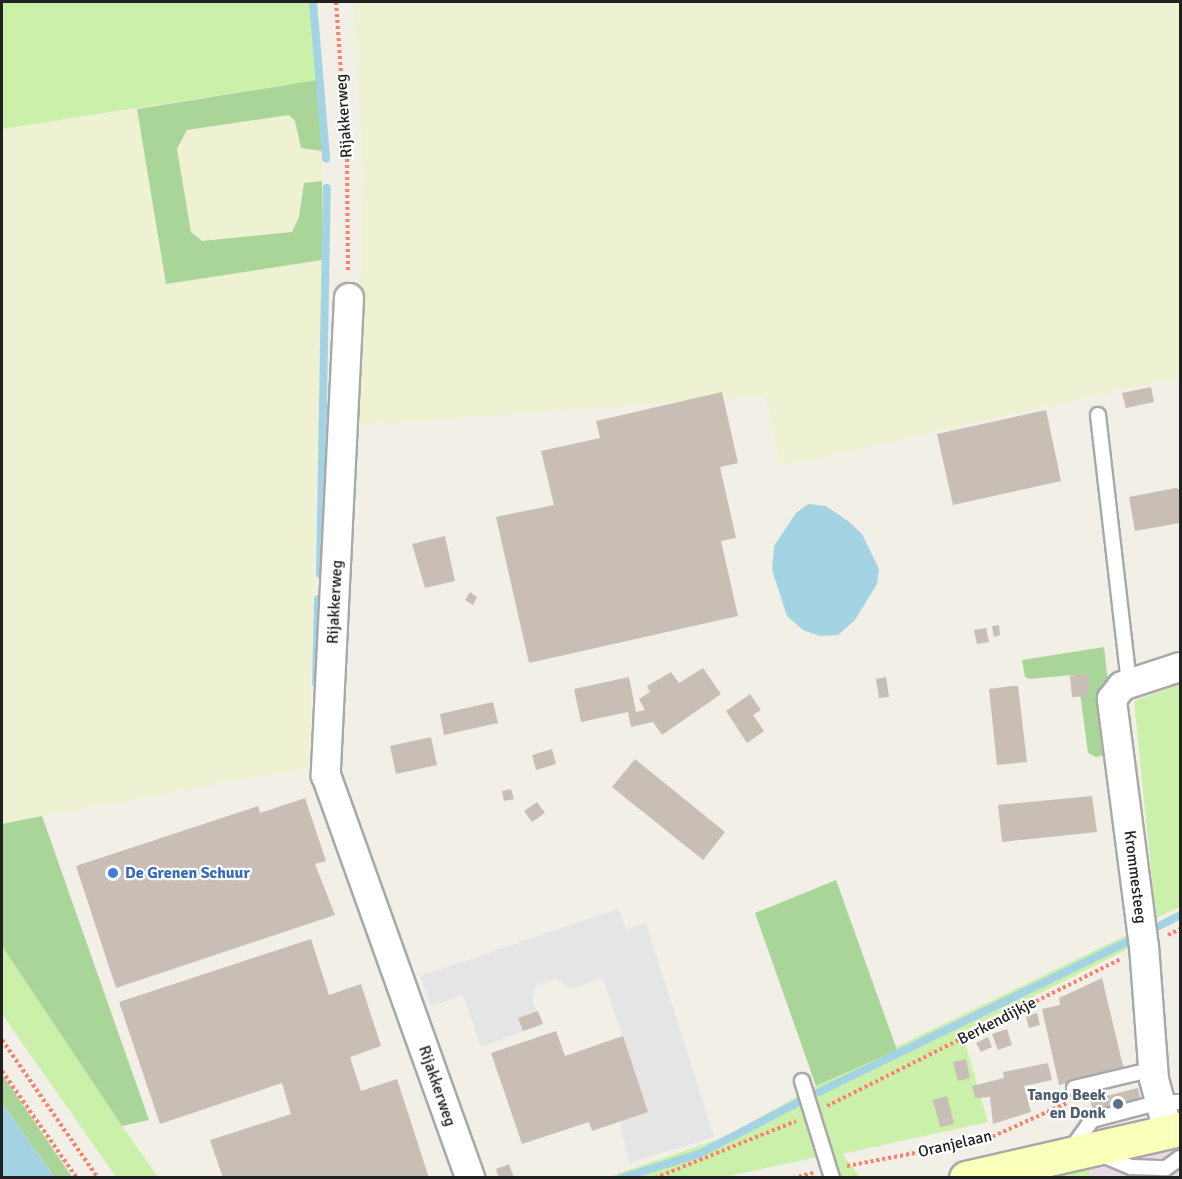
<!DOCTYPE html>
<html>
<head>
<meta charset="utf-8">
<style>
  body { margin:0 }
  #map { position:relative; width:1182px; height:1179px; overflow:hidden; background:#f2efe7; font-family:Signika,sans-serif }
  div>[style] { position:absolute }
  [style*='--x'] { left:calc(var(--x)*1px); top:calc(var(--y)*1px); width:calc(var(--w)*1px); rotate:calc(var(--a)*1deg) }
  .industrial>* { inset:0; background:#ecd9e8 }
  .farmland>* { inset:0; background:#eff2d2 }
  .grass>* { inset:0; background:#cbf0a9 }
  .forest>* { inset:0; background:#a9d698 }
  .parking>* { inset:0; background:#e5e5e5 }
  .water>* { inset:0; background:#a4d4e4 }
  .stream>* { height:8px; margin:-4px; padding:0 4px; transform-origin:4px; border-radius:4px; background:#a4d4e4 }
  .building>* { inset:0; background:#c8beb6 }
  .path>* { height:4px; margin-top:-2px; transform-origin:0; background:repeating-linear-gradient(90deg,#ff7e6c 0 3px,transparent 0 6px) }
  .roads { filter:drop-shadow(2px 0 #a8a8a8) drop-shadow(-2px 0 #a8a8a8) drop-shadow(0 2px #a8a8a8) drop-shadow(0 -2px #a8a8a8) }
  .lane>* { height:14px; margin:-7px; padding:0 7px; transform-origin:7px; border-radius:7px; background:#fff }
  .street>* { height:28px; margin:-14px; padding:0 14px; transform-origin:14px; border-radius:14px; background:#fff }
  .secondary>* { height:33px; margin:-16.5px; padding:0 16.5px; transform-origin:16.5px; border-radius:16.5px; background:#faffb9 }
  .dots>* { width:16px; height:16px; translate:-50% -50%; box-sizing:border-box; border:3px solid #fff; border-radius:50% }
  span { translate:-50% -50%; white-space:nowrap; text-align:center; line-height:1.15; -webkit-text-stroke:4.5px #fff; paint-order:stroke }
  .street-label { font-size:16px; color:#212121 }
  .shop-label { font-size:16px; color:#366cbe; font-weight:700 }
  .left { translate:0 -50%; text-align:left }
  .service-label { font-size:16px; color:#4e5e75; font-weight:700 }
  .right { translate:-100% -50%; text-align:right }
  .frame { position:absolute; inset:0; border:3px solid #212121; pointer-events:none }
</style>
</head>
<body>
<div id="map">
  <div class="industrial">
    <div style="clip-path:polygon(1180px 1135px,1180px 1177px,950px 1178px,1067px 1154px)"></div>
  </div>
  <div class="farmland">
    <div style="clip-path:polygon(353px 2px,1180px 2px,1180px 377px,781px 466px,765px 396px,357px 425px,363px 173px)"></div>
    <div style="clip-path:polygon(137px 109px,166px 284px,322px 260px,309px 767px,2px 824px,2px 129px)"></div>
    <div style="clip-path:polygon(289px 115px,295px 121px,301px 147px,322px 151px,322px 181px,303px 183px,299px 217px,292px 232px,202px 241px,191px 232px,177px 148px,180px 139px,187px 130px)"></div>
  </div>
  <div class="grass">
    <div style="clip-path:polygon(2px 2px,312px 2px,317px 80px,2px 129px)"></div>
    <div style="clip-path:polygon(1180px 684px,1180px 907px,1156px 918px,1134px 701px)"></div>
    <div style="clip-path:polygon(1133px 932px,1134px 946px,962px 1032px,988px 1122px,842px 1154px,860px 1177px,826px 1177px,822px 1156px,724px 1177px,605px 1178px,725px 1137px,816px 1086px)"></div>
    <div style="clip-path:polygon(2px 946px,122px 1126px,158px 1177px,116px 1177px,2px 1014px)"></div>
    <div style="clip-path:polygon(1086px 1163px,1091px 1177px,1021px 1178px)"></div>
  </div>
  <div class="forest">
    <div style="clip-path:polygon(317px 80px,322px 151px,301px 148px,295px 121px,289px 115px,187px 130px,177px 149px,191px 232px,202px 241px,292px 232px,299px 217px,304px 183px,322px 181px,322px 260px,166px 284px,137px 109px)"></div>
    <div style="clip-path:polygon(1104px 647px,1116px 753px,1096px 757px,1088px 753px,1078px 678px,1073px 675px,1029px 679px,1025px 677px,1022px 660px)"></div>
    <div style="clip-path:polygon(42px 816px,149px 1120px,122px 1126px,2px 946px,2px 824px)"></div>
    <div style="clip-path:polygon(836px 880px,897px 1050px,816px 1086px,755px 913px)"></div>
    <div style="clip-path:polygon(2px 1074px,72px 1177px,54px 1177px,2px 1103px)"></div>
  </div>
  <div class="parking">
    <div style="clip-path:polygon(618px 909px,626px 929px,646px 923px,714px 1137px,629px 1163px,620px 1121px,648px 1112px,603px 978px,570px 989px,556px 978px,535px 986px,532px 1001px,537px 1012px,519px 1018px,523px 1031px,481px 1047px,463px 995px,431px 1006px,420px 976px)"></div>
  </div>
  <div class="water">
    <div style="clip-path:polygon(808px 504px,826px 506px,848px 521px,862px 534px,879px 569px,877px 584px,855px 620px,838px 635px,820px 636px,803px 630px,787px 616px,772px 570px,774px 546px,796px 513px)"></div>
    <div style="clip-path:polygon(2px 1103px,54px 1177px,2px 1177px)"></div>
  </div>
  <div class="stream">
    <div style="--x:313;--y:2;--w:157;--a:85.2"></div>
    <div style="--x:320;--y:574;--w:386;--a:-89"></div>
    <div style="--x:316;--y:683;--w:84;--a:-88.6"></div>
    <div style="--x:1155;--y:928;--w:28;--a:-27"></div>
    <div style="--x:819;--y:1092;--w:347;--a:-26"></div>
    <div style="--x:621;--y:1178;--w:82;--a:-17.1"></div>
    <div style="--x:699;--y:1154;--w:113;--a:-27.5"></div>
  </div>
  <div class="building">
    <div style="clip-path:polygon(1151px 387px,1154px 402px,1126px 408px,1122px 393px)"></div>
    <div style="clip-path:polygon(722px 392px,738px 463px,720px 467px,736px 538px,721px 541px,738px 616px,529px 663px,496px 517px,554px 505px,541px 451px,600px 438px,596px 421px)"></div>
    <div style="clip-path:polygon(1046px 410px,1061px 481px,953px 505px,937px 434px)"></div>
    <div style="clip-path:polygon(1176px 488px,1180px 490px,1180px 523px,1135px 531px,1129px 497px)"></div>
    <div style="clip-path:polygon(445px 536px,455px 581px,425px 588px,412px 544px)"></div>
    <div style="clip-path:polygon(470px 592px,477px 597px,473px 605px,465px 600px)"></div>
    <div style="clip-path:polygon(999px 625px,1000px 635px,994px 637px,992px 626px)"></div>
    <div style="clip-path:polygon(986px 628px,989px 642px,977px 644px,974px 630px)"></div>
    <div style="clip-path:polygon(703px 668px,721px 694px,662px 735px,653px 722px,631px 727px,628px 712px,581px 722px,574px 689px,629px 677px,636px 712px,645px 710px,639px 699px,650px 692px,647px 686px,671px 672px,679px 683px)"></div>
    <div style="clip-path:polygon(1087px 674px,1089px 696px,1072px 697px,1070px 676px)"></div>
    <div style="clip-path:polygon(886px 677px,889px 697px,879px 698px,876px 679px)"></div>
    <div style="clip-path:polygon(1012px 686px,1018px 686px,1027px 762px,997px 765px,989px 689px)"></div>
    <div style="clip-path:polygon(750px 694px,761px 710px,753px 715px,764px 731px,747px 743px,726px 711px)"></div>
    <div style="clip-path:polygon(493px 702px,498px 723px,444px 735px,440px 714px)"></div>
    <div style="clip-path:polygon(431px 737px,437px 765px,396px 774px,390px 746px)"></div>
    <div style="clip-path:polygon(552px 749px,556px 764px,536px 770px,532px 755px)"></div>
    <div style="clip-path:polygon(635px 759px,725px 832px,703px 860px,612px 787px)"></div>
    <div style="clip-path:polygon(511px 789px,514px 799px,504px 801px,502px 791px)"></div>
    <div style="clip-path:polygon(1092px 796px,1097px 832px,1002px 842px,998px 805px)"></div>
    <div style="clip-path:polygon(305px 798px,326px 861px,315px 864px,335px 915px,116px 988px,76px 866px,258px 806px,260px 813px)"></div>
    <div style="clip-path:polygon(537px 802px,545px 813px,532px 822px,524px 811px)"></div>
    <div style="clip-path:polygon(311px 939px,329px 995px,361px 984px,381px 1046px,350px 1057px,361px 1091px,397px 1079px,429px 1178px,223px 1178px,210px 1140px,291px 1114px,282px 1083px,160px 1124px,119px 1002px)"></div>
    <div style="clip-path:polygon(1102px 978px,1124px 1070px,1059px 1085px,1042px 1009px,1060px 1005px,1059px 998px)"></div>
    <div style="clip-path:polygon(538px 1011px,543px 1024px,523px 1031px,518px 1018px)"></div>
    <div style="clip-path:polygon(1037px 1013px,1040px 1025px,1029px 1028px,1026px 1016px)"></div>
    <div style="clip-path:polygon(1007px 1029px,1012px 1045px,998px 1050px,992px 1034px)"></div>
    <div style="clip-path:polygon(556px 1031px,565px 1056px,623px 1036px,648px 1112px,592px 1131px,589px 1122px,522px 1144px,491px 1053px)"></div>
    <div style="clip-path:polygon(988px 1037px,992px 1047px,981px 1052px,976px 1043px)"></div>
    <div style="clip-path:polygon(966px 1059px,970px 1078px,958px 1081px,953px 1062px)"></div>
    <div style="clip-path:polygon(1048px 1063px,1052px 1080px,1024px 1086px,1031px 1112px,993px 1124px,990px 1097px,975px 1098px,972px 1086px,1004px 1078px,1003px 1072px)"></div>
    <div style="clip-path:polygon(1138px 1088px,1144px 1114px,1097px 1125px,1090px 1100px)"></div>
    <div style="clip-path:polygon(947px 1096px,954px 1124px,940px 1127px,933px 1100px)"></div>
    <div style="clip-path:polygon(509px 1164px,514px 1178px,499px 1178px,496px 1169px)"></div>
  </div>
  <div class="path">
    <div style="--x:336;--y:2;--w:157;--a:86"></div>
    <div style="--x:347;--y:159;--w:114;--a:89.5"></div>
    <div style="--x:1168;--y:935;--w:13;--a:-27"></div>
    <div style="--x:2;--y:1040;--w:168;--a:55.2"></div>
    <div style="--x:2;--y:1071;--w:131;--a:55"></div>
    <div style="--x:827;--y:1106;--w:329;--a:-26.6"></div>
    <div style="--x:847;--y:1166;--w:143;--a:-10.9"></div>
    <div style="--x:987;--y:1139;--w:88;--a:-24.2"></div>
    <div style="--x:655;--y:1178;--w:152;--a:-22"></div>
    <div style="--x:793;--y:1178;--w:21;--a:-14"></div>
  </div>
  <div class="roads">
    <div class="lane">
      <div style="--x:1098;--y:415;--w:271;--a:83.4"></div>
      <div style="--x:802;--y:1081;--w:102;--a:72.8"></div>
      <div style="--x:1074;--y:1088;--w:82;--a:-13.4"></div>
      <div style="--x:1071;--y:1149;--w:36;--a:-54"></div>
      <div style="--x:1092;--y:1120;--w:70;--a:-14.8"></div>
      <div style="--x:1160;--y:1102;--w:20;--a:0"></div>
      <div style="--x:1100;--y:1154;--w:34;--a:23"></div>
      <div style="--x:1131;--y:1167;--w:35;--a:2"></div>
      <div style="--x:1166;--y:1168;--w:17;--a:-36"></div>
    </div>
    <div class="street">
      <div style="--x:349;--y:298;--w:478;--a:92.8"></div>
      <div style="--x:326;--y:775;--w:428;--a:70.3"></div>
      <div style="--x:1168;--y:1131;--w:54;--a:-105.1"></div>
      <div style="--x:1154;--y:1079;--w:132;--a:-94.3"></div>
      <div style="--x:1144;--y:947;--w:250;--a:-97.4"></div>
      <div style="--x:1112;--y:699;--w:16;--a:-52"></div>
      <div style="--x:1122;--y:686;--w:61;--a:-18.1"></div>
    </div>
    <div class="secondary">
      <div style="--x:966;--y:1178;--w:220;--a:-12.9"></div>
    </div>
  </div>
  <div class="dots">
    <div style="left:113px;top:873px;background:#3f7fe0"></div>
    <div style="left:1118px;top:1104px;background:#5c6f8a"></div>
  </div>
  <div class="street-label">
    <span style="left:344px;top:116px;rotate:-94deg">Rijakkerweg</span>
    <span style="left:335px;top:602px;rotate:-87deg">Rijakkerweg</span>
    <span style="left:1135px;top:877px;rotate:83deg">Krommesteeg</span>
    <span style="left:997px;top:1021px;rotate:-27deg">Berkendijkje</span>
    <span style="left:437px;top:1086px;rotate:71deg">Rijakkerweg</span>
    <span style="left:955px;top:1144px;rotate:-13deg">Oranjelaan</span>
  </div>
  <div class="shop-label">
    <span class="left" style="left:125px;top:873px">De Grenen Schuur</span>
  </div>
  <div class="service-label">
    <span class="right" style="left:1106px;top:1104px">Tango Beek<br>en Donk</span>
  </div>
  <div class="frame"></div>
</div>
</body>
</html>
